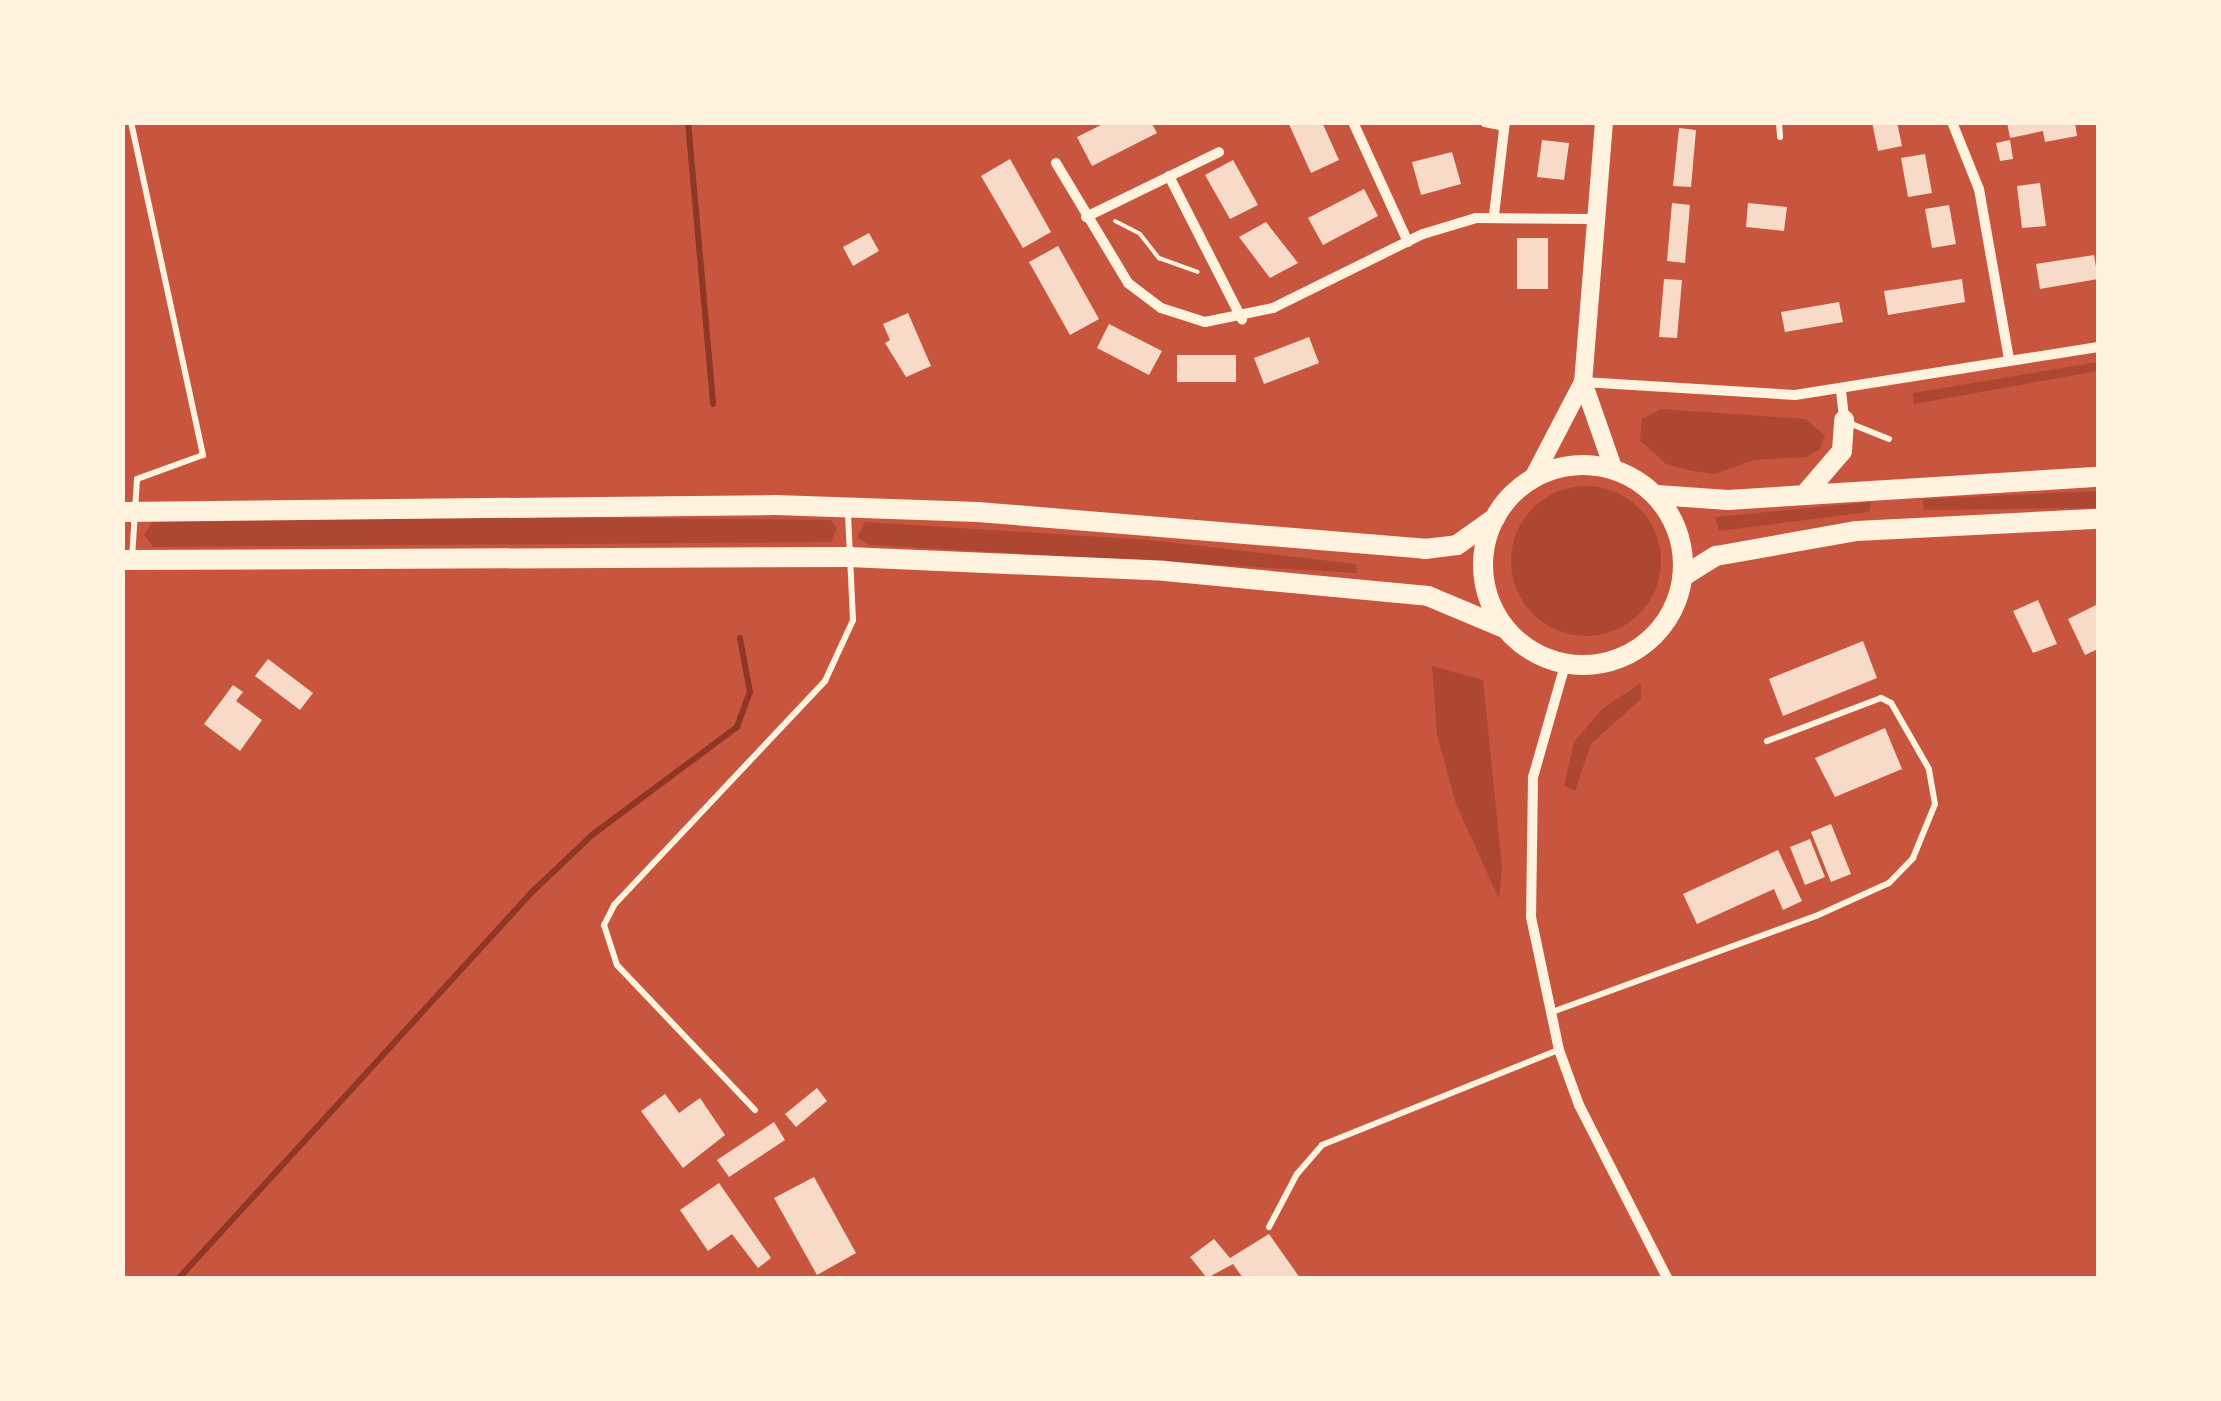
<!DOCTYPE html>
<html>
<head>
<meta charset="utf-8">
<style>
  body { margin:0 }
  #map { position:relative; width:2221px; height:1401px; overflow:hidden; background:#c8553d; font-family:"Fira Sans",sans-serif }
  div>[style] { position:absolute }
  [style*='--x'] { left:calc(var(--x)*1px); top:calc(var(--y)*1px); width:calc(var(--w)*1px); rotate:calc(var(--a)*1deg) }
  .green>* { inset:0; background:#ae4732 }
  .round { border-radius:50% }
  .stream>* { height:6px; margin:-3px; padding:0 3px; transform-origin:3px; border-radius:3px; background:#8f3625 }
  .building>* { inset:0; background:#f7dbc8 }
  .path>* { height:4px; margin:-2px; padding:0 2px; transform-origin:2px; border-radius:2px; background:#fff3e0 }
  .service>* { height:6px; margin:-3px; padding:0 3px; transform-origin:3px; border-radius:3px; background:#fff3e0 }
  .minor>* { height:10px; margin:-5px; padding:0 5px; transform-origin:5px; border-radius:5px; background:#fff3e0 }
  .secondary>* { height:18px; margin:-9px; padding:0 9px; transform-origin:9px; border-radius:9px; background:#fff3e0 }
  .trunk>* { height:20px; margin:-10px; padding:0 10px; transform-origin:10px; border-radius:10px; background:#fff3e0 }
  .trunk>.ring { margin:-10px; padding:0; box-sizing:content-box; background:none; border:20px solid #fff3e0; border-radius:50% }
  span { translate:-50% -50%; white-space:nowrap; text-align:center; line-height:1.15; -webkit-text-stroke:10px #fff3e0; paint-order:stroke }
  .frame { position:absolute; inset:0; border:125px solid #fff3e0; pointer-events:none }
</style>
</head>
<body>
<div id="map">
  <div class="green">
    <div style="clip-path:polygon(2098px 362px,2098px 371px,1914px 404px,1913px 393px)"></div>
    <div style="clip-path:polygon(1661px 409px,1806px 419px,1825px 436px,1820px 449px,1806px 457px,1754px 460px,1714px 474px,1692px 471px,1666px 464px,1640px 440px,1642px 419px)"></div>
    <div class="round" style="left:1511px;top:486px;width:150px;height:150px"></div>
    <div style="clip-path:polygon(2098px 491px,2098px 508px,1924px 510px,1923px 499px)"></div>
    <div style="clip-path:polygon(1871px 502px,1869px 512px,1719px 531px,1715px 517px)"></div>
    <div style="clip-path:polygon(558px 517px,831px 520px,837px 528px,831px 542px,153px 547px,144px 535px,152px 522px)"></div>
    <div style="clip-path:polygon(865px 522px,1149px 540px,1356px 564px,1357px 573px,870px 545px,857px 538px)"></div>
    <div style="clip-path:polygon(1432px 666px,1483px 680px,1502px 867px,1499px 899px,1456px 804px,1437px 735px)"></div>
    <div style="clip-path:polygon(1641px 683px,1641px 699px,1591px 744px,1575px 791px,1564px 786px,1574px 742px,1602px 709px)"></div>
  </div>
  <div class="stream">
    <div style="--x:688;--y:122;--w:283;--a:84.9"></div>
    <div style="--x:179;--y:1278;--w:523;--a:-47.56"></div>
    <div style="--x:532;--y:892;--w:83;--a:-43.5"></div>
    <div style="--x:592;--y:835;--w:181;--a:-36.7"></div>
    <div style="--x:737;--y:727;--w:37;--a:-70"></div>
    <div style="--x:750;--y:692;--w:55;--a:-100.5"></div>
  </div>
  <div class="building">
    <div style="clip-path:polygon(1107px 122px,1151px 122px,1157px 133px,1092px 166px,1077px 137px)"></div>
    <div style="clip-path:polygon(1288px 122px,1322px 122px,1339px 160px,1311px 173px)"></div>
    <div style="clip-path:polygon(1872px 122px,1897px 122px,1902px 146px,1878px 151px)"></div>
    <div style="clip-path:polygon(2007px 122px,2075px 122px,2077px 136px,2045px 142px,2043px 131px,2010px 138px)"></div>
    <div style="clip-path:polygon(1679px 128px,1696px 130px,1691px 187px,1673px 186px)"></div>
    <div style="clip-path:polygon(1542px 140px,1569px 143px,1564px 180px,1537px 177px)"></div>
    <div style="clip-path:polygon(2010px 140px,2013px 159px,2000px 161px,1996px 143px)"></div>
    <div style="clip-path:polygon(1452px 152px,1461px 184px,1421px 195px,1412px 162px)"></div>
    <div style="clip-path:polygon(1925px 154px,1932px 193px,1908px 197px,1901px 158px)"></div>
    <div style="clip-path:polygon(1010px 159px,1051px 232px,1023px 248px,981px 176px)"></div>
    <div style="clip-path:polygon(1233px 160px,1258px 205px,1230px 219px,1205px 175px)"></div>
    <div style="clip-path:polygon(2040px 183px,2046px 226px,2022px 228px,2017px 186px)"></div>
    <div style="clip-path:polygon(1364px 189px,1378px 216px,1323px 245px,1308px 218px)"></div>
    <div style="clip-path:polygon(1672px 203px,1690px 205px,1685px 263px,1667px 261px)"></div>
    <div style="clip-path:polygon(1748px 203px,1787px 207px,1784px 231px,1746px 227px)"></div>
    <div style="clip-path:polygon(1949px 205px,1956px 244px,1932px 248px,1925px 209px)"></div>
    <div style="clip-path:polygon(1266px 222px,1298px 263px,1270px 278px,1239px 237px)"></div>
    <div style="clip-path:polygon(869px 233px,879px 251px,853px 266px,843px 247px)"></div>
    <div style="clip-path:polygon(1517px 238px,1548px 238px,1548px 289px,1517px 289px)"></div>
    <div style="clip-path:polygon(1058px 246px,1099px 319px,1070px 335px,1029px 262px)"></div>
    <div style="clip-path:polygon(2094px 255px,2098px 279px,2040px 289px,2036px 264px)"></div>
    <div style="clip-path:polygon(1664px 279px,1682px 280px,1677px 338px,1659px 337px)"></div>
    <div style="clip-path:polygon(1962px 279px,1965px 302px,1888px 315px,1884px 291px)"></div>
    <div style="clip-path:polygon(1839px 302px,1843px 322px,1785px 332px,1781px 312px)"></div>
    <div style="clip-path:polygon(908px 313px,931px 366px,906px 377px,885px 343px,890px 340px,883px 324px)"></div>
    <div style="clip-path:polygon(1109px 324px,1162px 351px,1149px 375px,1097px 348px)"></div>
    <div style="clip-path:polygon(1309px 337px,1319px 363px,1264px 384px,1254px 358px)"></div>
    <div style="clip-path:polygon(1177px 355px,1236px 355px,1236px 382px,1177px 382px)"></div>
    <div style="clip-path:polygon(2038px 600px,2057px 644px,2033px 653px,2013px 611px)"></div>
    <div style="clip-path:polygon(2098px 604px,2098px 649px,2085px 655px,2068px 619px)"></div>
    <div style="clip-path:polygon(1863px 641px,1877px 678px,1783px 716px,1769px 679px)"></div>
    <div style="clip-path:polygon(268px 659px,313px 693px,300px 710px,255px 676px)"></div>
    <div style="clip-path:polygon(233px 685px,243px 692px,236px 701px,262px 720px,240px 751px,204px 724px)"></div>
    <div style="clip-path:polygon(1885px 728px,1902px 769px,1835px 797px,1815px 758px)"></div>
    <div style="clip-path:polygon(1831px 824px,1851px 874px,1831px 882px,1811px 832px)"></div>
    <div style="clip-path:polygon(1810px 839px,1825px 877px,1805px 885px,1790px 847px)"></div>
    <div style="clip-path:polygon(1778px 850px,1802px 901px,1783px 910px,1774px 889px,1697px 924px,1683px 894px)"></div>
    <div style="clip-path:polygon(817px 1088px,827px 1101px,796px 1127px,785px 1114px)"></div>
    <div style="clip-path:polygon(665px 1094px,679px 1113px,700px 1098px,725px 1135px,683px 1168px,641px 1111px)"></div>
    <div style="clip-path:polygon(774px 1122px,785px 1140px,729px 1177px,717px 1160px)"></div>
    <div style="clip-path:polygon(814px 1177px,856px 1253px,817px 1275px,774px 1198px)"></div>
    <div style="clip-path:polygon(719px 1183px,771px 1258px,758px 1268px,732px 1234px,708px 1251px,680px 1210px)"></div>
    <div style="clip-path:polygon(1269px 1234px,1300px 1278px,1243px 1278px,1233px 1264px,1207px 1278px,1190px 1257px,1214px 1239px,1230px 1258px)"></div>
  </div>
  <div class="path">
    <div style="--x:1115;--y:221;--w:28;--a:27"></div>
    <div style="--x:1140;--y:234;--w:31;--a:52"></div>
    <div style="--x:1159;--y:258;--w:41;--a:19.7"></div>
  </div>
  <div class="service">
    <div style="--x:131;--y:122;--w:341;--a:77.8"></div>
    <div style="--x:203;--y:455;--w:70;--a:160"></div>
    <div style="--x:137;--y:479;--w:79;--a:93.6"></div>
    <div style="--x:1779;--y:122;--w:15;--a:86"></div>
    <div style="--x:1849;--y:423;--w:43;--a:21.8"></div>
    <div style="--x:1552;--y:1012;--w:281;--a:-20"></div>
    <div style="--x:1816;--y:916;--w:80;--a:-24.3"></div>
    <div style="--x:1889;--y:883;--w:35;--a:-46"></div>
    <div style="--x:1913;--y:858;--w:58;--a:-67.8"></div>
    <div style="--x:1935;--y:804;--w:36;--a:-100"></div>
    <div style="--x:1929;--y:769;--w:76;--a:-119.9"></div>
    <div style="--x:1891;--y:703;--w:11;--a:-153"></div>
    <div style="--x:1881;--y:698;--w:122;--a:159.3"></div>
    <div style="--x:755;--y:1110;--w:200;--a:-133.6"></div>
    <div style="--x:617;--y:965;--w:42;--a:-108"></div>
    <div style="--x:604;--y:925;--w:22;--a:-63"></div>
    <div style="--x:614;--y:905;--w:308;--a:-46.7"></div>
    <div style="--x:825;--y:681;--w:67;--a:-65.3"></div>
    <div style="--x:853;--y:620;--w:108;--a:-92.7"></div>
    <div style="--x:1269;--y:1227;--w:60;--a:-62.2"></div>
    <div style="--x:1297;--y:1174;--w:38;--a:-49"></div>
    <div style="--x:1322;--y:1145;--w:254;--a:-21.9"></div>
  </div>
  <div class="minor">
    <div style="--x:1353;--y:122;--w:132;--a:65.4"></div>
    <div style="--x:1485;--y:122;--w:19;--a:12"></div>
    <div style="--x:1952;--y:122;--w:72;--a:68.1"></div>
    <div style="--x:1979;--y:189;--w:174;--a:80"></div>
    <div style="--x:1056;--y:163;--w:140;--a:59"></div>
    <div style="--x:1128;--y:283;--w:41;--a:37.1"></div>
    <div style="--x:1161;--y:308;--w:46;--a:17.7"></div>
    <div style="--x:1205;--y:322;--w:69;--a:-11.6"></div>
    <div style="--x:1273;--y:308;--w:167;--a:-26.3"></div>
    <div style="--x:1423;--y:234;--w:55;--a:-16.8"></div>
    <div style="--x:1476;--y:218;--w:120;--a:0.5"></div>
    <div style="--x:1169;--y:176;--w:161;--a:63"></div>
    <div style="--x:1494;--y:215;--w:94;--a:-83.3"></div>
    <div style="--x:1086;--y:217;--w:148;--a:-26"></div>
    <div style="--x:1583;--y:382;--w:212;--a:3.5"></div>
    <div style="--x:1795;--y:395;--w:307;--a:-9"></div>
    <div style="--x:1841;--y:390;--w:30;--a:84"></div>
    <div style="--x:1565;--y:665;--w:116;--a:105.9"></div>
    <div style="--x:1533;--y:777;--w:140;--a:90.8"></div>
    <div style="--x:1531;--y:917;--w:136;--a:78.1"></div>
    <div style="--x:1559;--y:1050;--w:59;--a:70"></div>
    <div style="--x:1579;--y:1105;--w:194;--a:63"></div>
  </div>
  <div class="secondary">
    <div style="--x:1604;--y:122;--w:261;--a:94.6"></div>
    <div style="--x:1583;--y:382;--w:88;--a:70.7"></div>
    <div style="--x:1532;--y:480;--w:110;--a:-62.5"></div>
  </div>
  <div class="trunk">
    <div class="ring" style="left:1483px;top:465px;width:180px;height:180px"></div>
    <div style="--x:1806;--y:493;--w:55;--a:-49.4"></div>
    <div style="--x:1842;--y:451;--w:31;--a:-86"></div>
    <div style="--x:1657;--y:495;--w:71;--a:4"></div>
    <div style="--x:1728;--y:500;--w:371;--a:-3.6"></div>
    <div style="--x:122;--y:512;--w:654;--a:-0.61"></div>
    <div style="--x:776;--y:505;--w:202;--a:2"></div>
    <div style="--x:978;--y:512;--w:449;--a:4.7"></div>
    <div style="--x:1425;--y:549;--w:32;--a:-7"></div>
    <div style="--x:1457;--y:545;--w:47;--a:-35.4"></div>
    <div style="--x:122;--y:560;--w:727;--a:-0.24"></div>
    <div style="--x:849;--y:557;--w:316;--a:2.5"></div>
    <div style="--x:1165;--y:571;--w:264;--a:5.4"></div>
    <div style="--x:1428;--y:596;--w:82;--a:22.8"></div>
    <div style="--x:1682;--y:577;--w:40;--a:-32"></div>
    <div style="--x:1716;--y:556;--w:143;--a:-10.1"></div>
    <div style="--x:1857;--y:531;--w:241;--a:-2.9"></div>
  </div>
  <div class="frame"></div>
</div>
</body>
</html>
